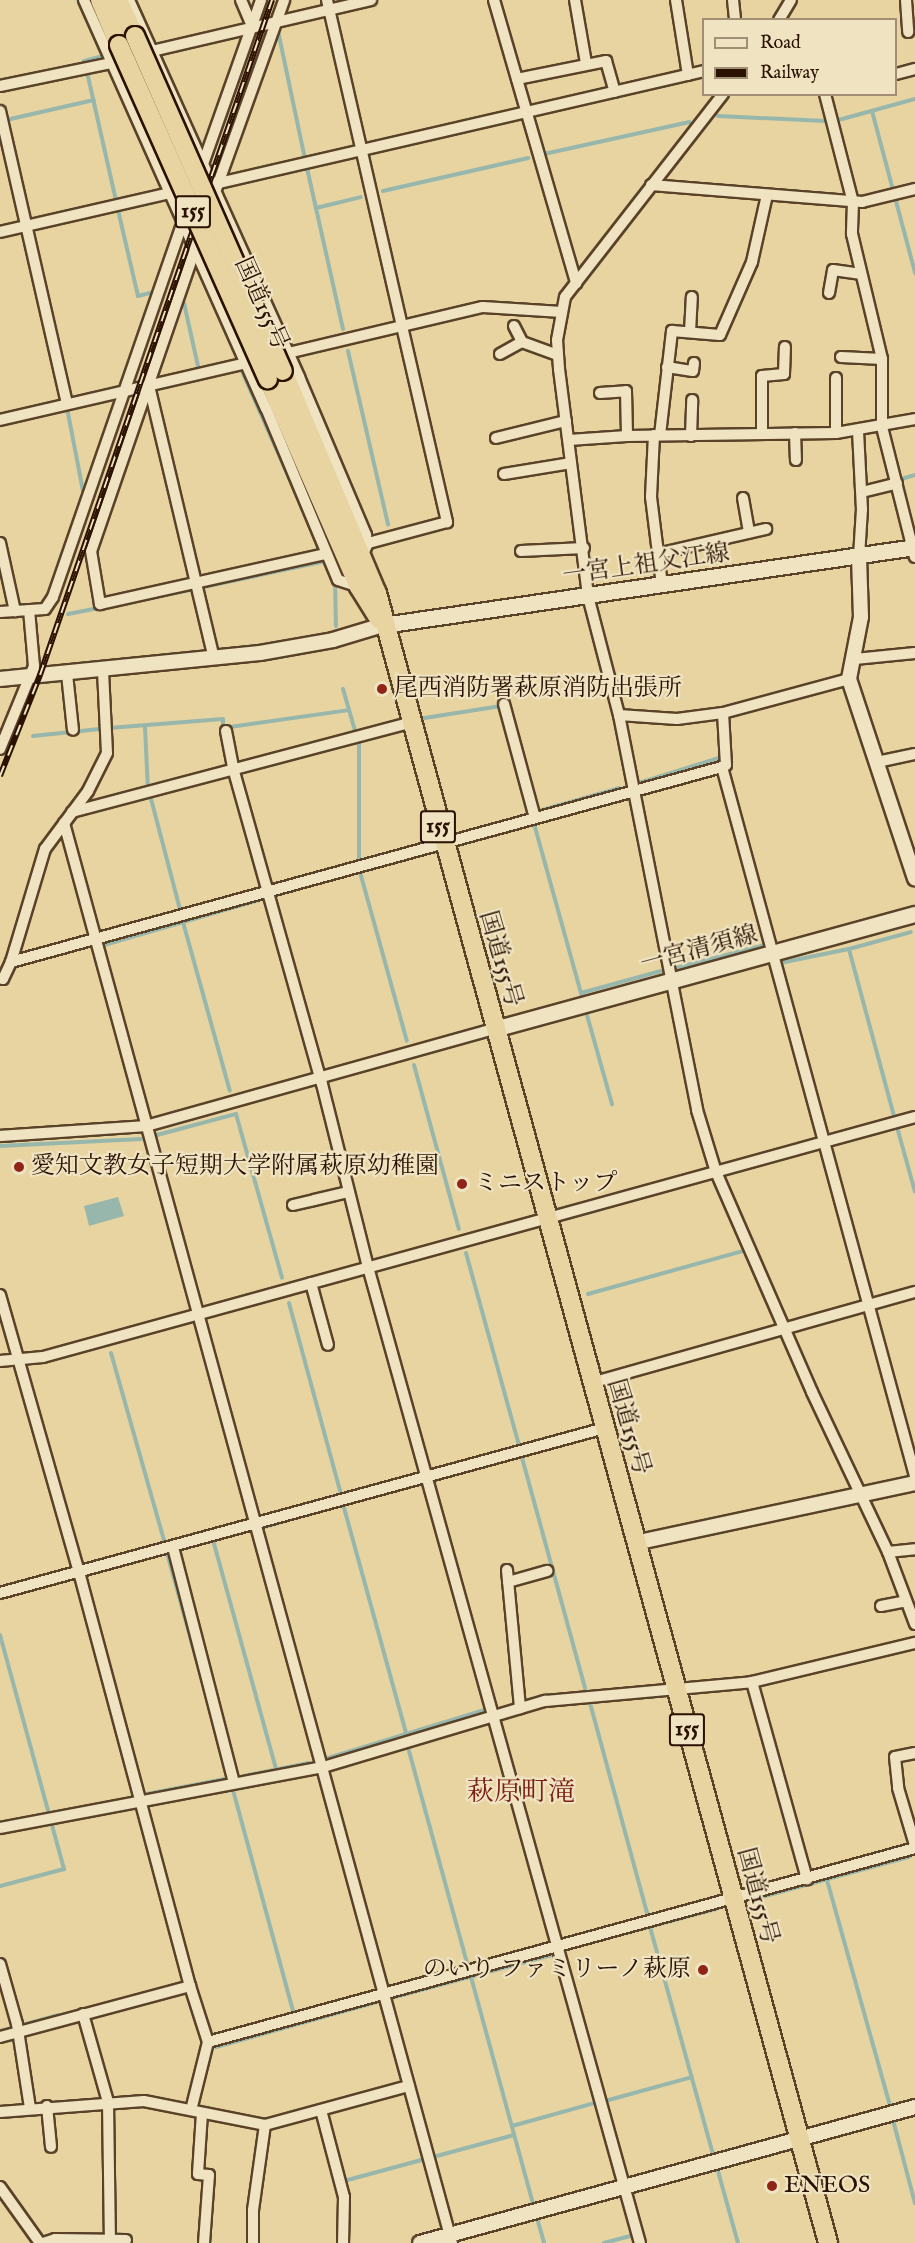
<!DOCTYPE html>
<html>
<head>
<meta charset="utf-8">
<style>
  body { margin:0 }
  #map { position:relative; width:915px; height:2243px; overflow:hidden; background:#e7d4a1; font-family:"IM FELL English","Noto Serif JP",serif }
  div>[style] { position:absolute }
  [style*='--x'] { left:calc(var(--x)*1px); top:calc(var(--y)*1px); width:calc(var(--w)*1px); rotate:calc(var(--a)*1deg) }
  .water>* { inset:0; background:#98b7ac }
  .stream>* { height:4px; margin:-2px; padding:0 2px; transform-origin:2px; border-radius:2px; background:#98b7ac }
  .roads { filter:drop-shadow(2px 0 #594228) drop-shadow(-2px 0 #594228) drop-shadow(0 2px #594228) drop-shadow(0 -2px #594228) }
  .minor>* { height:10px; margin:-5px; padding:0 5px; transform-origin:5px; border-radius:5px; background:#efe3c2 }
  .tertiary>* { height:14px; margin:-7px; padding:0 7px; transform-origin:7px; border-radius:7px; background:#efe3c2 }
  .secondary>* { height:15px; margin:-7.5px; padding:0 7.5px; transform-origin:7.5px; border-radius:7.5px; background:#efe3c2 }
  .trunk>* { height:18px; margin:-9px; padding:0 9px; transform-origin:9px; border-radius:9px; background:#e7d4a1 }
  .rail>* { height:6px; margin-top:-3px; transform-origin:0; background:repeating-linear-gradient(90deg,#efe3c2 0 11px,#2a1100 0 22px); box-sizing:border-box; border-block:2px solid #2a1100 }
  .bridges { filter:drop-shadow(2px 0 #2a1100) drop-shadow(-2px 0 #2a1100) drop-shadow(0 2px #2a1100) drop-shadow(0 -2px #2a1100) }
  .trunk-bridge>* { height:18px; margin:-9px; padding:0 9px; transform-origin:9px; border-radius:9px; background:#e7d4a1 }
  .dots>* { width:16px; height:16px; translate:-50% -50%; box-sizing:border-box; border:3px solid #efe3c2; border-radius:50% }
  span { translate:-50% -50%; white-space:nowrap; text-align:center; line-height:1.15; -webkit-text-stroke:4.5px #efe3c2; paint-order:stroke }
  .shield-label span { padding:2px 4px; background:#efe3c2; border:2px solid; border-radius:4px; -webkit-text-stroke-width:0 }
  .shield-label { font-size:22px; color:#2a1100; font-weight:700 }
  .street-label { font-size:24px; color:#2a1100 }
  .poi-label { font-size:24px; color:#2a1100 }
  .left { translate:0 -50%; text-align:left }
  .right { translate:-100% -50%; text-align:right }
  .quarter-label { font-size:27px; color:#7a1f14 }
  .legend { position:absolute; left:702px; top:18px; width:195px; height:78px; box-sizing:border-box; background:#efe3c2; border:2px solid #a08f74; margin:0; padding:8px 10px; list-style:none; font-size:18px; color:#2a1100 }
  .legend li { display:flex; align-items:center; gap:12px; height:30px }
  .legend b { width:30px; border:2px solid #a08f74 }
</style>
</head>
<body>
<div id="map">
  <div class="water">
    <div style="clip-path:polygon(118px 1197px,124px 1216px,89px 1226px,84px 1206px)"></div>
  </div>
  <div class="stream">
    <div style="--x:78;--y:0;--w:61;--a:65.9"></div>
    <div style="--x:103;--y:56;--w:20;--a:165"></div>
    <div style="--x:283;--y:18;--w:19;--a:-69"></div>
    <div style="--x:278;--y:31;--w:131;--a:78.1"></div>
    <div style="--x:87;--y:72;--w:132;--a:77.3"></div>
    <div style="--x:872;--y:111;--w:168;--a:75.1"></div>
    <div style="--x:718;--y:116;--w:108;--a:2.7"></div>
    <div style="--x:6;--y:120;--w:90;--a:-12.8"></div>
    <div style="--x:835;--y:121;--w:83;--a:-15.4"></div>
    <div style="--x:536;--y:125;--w:30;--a:75"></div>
    <div style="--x:544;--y:154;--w:149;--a:-12.4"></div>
    <div style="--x:307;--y:168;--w:165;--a:77.4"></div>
    <div style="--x:383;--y:191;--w:149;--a:-12.8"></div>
    <div style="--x:316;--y:208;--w:46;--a:-13.7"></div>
    <div style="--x:118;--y:210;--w:88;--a:76.9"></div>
    <div style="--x:138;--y:296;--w:16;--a:-14"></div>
    <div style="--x:184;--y:303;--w:65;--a:77.5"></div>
    <div style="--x:348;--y:351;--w:178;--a:77"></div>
    <div style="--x:237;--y:370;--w:4;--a:-14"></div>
    <div style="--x:241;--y:369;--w:151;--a:66.2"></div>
    <div style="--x:67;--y:408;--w:90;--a:79.1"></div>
    <div style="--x:901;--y:479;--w:15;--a:-16"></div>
    <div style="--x:335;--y:582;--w:44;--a:88.7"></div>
    <div style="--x:199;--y:588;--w:130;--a:-12"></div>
    <div style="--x:68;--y:614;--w:124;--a:-11.1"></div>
    <div style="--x:343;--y:689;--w:47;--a:73.9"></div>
    <div style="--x:418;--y:719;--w:84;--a:-8.9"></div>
    <div style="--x:145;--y:727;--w:63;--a:87.3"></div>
    <div style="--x:109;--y:728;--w:114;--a:-4.5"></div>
    <div style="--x:223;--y:719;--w:9;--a:90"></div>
    <div style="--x:223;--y:728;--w:127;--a:-8.1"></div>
    <div style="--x:33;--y:736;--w:67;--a:-6"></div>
    <div style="--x:639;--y:783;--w:87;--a:-17.4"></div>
    <div style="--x:150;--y:795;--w:122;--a:75.3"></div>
    <div style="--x:539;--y:811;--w:83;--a:-16"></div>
    <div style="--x:533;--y:820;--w:187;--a:74.5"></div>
    <div style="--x:359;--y:862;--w:120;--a:-90"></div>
    <div style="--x:360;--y:872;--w:175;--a:74.5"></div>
    <div style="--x:306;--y:886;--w:118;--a:-15.2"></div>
    <div style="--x:183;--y:922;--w:175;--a:74.5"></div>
    <div style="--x:104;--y:945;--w:161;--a:-16.2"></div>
    <div style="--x:780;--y:963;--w:70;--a:-11.5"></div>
    <div style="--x:676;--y:968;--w:91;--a:-14.6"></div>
    <div style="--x:581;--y:993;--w:83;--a:-15.4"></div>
    <div style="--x:585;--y:1008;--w:100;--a:74.3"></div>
    <div style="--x:414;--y:1065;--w:170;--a:74.7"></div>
    <div style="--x:894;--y:1116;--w:173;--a:-105.1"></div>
    <div style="--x:849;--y:949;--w:64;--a:-15.3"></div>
    <div style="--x:897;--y:1127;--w:67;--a:74.5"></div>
    <div style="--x:157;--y:1135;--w:82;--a:-14.9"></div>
    <div style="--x:236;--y:1114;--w:170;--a:74.3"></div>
    <div style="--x:0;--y:1146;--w:141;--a:-2.8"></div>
    <div style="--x:568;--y:1218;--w:35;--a:-15"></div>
    <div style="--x:466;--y:1253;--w:200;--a:74.6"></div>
    <div style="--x:588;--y:1294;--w:165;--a:-15.5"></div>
    <div style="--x:289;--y:1303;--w:198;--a:74.8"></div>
    <div style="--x:111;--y:1353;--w:198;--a:74.2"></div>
    <div style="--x:521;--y:1454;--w:243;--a:74.7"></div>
    <div style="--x:343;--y:1504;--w:241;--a:74.6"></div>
    <div style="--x:264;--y:1527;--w:25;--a:-16"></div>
    <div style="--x:213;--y:1540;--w:238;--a:74.6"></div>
    <div style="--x:118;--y:1566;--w:51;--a:-14.9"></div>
    <div style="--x:167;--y:1553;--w:124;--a:74.6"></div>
    <div style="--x:0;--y:1635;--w:243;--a:74.7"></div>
    <div style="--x:64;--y:1869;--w:66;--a:165.1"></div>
    <div style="--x:590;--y:1703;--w:221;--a:74.8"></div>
    <div style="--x:409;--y:1751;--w:223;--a:74.7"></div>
    <div style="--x:325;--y:1759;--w:166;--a:-17.1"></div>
    <div style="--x:244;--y:1776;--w:66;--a:-11.3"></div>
    <div style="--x:233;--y:1790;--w:232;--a:74.8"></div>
    <div style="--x:147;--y:1794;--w:78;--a:-11"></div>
    <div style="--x:827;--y:1880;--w:235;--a:74.4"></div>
    <div style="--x:754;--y:1899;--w:161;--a:-15.2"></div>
    <div style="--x:650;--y:1927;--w:236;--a:74.5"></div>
    <div style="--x:592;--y:1942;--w:128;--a:-14.9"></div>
    <div style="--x:471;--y:1977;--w:235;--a:74.7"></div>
    <div style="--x:391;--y:1998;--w:170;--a:-15"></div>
    <div style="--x:0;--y:2031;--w:60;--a:-15.4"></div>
    <div style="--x:216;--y:2047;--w:167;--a:-15.6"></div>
    <div style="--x:605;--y:2101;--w:90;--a:-15.4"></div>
    <div style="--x:893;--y:2120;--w:86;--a:75.2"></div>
    <div style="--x:512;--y:2126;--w:89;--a:-15.6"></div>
    <div style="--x:433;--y:2157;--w:84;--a:-15.2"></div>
    <div style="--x:718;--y:2171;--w:75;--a:74.5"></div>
    <div style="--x:344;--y:2181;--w:84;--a:-15.2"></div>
    <div style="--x:537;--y:2218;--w:26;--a:74"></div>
    <div style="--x:604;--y:2243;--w:30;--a:-15"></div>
  </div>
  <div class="roads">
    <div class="minor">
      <div style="--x:84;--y:0;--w:447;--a:66"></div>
      <div style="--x:266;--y:408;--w:186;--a:67.3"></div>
      <div style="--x:338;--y:580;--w:22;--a:18"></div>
      <div style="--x:129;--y:0;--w:414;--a:65.7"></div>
      <div style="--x:299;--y:377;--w:172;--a:67"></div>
      <div style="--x:366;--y:535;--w:16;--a:101"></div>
      <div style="--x:241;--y:0;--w:25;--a:67"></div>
      <div style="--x:327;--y:0;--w:536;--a:77.05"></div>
      <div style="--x:447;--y:522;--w:82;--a:165.1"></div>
      <div style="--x:368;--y:543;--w:12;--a:114"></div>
      <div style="--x:494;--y:0;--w:295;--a:73.8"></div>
      <div style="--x:575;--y:0;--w:64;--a:80.1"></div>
      <div style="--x:676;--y:0;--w:76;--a:80.9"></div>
      <div style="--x:733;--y:0;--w:20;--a:84"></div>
      <div style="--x:906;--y:0;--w:32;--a:86"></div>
      <div style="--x:779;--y:20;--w:23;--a:-59"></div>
      <div style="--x:152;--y:51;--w:225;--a:-13.1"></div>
      <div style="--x:896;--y:74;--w:20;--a:-15"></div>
      <div style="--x:517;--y:79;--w:91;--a:-11.4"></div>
      <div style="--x:606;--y:61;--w:32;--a:74"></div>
      <div style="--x:0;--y:86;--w:113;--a:-11.7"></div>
      <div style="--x:723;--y:94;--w:257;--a:127.9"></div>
      <div style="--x:565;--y:297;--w:44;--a:100.5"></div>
      <div style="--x:557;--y:340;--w:29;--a:86"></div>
      <div style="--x:559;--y:369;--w:229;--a:82.7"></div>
      <div style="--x:588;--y:596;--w:123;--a:75.4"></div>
      <div style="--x:619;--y:715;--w:403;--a:78.8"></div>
      <div style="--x:697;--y:1110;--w:65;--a:73"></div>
      <div style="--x:716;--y:1172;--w:240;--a:66.4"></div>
      <div style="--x:812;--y:1392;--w:177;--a:64.6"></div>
      <div style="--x:888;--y:1552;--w:77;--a:69.4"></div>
      <div style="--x:825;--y:94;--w:112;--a:75.5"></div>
      <div style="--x:853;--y:202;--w:32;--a:92"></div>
      <div style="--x:852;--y:234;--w:129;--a:76.5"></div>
      <div style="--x:882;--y:359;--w:68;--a:90"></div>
      <div style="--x:882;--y:427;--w:134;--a:75.8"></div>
      <div style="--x:0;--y:111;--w:300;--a:77.1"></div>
      <div style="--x:198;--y:178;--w:189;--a:-70.5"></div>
      <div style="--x:219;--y:183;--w:498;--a:-13"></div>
      <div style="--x:651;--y:185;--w:212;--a:4.6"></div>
      <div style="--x:862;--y:202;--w:55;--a:-13.8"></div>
      <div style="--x:210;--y:206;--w:219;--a:-70.2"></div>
      <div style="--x:0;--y:232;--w:180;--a:-12.9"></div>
      <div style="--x:201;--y:232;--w:337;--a:109"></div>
      <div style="--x:91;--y:551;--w:54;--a:80.4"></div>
      <div style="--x:100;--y:604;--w:231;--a:-12.5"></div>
      <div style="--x:829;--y:293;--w:23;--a:-80"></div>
      <div style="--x:833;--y:270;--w:27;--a:8"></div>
      <div style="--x:514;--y:326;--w:18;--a:63"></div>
      <div style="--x:690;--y:332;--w:35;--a:-87"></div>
      <div style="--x:288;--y:353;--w:200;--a:-13.3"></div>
      <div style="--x:483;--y:307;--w:79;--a:3.6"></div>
      <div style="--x:500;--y:354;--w:25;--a:-29"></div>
      <div style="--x:522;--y:342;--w:38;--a:20"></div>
      <div style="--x:841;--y:357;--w:41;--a:2.8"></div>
      <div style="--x:667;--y:367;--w:26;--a:9"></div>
      <div style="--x:693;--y:371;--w:8;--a:-83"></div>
      <div style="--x:150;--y:390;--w:276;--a:76.6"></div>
      <div style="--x:600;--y:393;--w:26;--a:-4"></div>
      <div style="--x:626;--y:391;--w:45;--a:88.7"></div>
      <div style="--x:0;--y:420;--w:253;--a:-13"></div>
      <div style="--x:858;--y:431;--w:78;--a:87.1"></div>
      <div style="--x:862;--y:509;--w:48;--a:93.6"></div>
      <div style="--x:762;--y:433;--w:57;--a:-90"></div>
      <div style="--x:762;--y:376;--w:22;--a:-5"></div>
      <div style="--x:784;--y:374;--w:27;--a:-88"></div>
      <div style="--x:795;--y:433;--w:27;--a:88"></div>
      <div style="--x:836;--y:433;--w:55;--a:-90"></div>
      <div style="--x:654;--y:435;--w:62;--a:92.8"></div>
      <div style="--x:651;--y:497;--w:89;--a:82.9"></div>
      <div style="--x:660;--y:435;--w:105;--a:-83.4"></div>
      <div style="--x:672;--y:331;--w:48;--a:4.8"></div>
      <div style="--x:720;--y:335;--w:80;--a:-66.3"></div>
      <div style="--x:752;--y:262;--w:69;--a:-77.4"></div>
      <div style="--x:691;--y:436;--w:36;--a:-88"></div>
      <div style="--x:496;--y:438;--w:72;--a:-13.7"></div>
      <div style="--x:569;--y:440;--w:58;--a:-3.9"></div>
      <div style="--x:627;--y:436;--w:209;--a:-0.8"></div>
      <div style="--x:836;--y:433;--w:80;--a:-10"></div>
      <div style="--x:504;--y:474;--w:68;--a:-9.3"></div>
      <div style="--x:862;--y:492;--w:36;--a:-14"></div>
      <div style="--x:743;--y:498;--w:35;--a:80"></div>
      <div style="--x:0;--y:543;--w:70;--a:77.6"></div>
      <div style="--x:521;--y:551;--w:63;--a:-2.7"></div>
      <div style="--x:661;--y:553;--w:108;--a:-12.9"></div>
      <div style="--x:0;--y:612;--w:45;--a:-3.8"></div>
      <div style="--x:45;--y:609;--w:14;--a:-56"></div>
      <div style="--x:53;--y:597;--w:419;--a:-70.9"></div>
      <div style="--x:855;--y:659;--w:60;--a:-5.7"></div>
      <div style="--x:67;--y:674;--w:56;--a:83.9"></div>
      <div style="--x:504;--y:704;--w:118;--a:74.8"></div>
      <div style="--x:723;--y:713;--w:52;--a:86.7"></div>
      <div style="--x:726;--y:765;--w:4;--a:153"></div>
      <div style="--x:722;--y:767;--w:735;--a:74.77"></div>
      <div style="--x:619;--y:715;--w:58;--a:3.9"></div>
      <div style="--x:677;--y:719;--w:46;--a:-7.4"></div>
      <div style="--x:723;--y:713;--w:131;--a:-15.1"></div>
      <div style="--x:226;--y:731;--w:38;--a:79"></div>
      <div style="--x:233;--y:768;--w:328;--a:74.3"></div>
      <div style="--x:322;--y:1084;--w:189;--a:75.9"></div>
      <div style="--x:368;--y:1267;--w:1013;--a:74.43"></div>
      <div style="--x:0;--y:749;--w:90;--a:-67.7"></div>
      <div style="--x:34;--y:666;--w:56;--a:-95.1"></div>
      <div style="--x:877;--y:762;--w:39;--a:-12"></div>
      <div style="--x:72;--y:812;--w:349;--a:-14.8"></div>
      <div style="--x:64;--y:823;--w:1472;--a:74.72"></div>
      <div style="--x:11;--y:962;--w:737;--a:-15.34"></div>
      <div style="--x:0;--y:978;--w:3;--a:18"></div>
      <div style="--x:3;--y:979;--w:19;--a:-65"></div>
      <div style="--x:11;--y:962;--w:118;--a:-73.3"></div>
      <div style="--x:45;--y:849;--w:72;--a:-53.4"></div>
      <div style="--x:88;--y:791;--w:42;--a:-63.4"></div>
      <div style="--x:107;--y:753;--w:82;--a:-92.8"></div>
      <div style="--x:0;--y:1136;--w:146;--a:-3.9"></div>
      <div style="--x:146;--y:1126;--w:361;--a:-15.6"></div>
      <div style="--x:293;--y:1205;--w:57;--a:-13.3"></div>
      <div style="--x:311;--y:1283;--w:64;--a:74.7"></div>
      <div style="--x:0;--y:1295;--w:288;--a:74.1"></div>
      <div style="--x:79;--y:1572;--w:429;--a:75"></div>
      <div style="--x:190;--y:1986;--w:59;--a:72.2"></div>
      <div style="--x:208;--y:2042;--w:70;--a:104"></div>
      <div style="--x:0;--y:1361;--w:43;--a:-5.3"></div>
      <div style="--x:43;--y:1357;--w:904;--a:-15.39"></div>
      <div style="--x:591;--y:1383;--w:337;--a:-15.7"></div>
      <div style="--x:173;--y:1547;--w:244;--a:75.5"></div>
      <div style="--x:888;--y:1552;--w:27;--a:-6"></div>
      <div style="--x:507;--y:1570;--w:139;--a:84.6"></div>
      <div style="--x:508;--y:1582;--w:41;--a:-15.8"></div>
      <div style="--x:0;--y:1593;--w:627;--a:-15.26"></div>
      <div style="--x:881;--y:1606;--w:25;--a:-11"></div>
      <div style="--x:752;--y:1682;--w:205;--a:74.4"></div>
      <div style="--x:915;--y:1753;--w:20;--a:169"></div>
      <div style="--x:895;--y:1757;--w:31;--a:84"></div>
      <div style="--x:898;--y:1788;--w:59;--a:73.4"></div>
      <div style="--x:0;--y:1828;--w:329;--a:-10.7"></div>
      <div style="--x:323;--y:1767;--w:232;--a:-16.6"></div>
      <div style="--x:545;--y:1701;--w:208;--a:-5.2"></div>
      <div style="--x:752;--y:1682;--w:168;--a:-13.5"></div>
      <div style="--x:0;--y:1964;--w:62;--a:74.2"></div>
      <div style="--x:17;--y:2024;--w:85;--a:81.2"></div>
      <div style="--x:83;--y:2014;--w:91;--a:74.1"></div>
      <div style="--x:108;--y:2102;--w:141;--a:89.2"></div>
      <div style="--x:0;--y:2037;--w:197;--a:-15"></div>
      <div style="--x:208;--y:2042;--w:733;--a:-15.34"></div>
      <div style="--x:47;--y:2106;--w:41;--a:84.4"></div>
      <div style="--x:321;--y:2110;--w:90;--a:75.2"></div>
      <div style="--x:344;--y:2197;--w:46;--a:91.2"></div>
      <div style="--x:0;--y:2112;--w:144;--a:-4.4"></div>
      <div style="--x:144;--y:2101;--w:123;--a:11.2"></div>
      <div style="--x:265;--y:2125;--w:149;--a:-15.2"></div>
      <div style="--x:202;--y:2113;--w:61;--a:93.8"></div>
      <div style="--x:198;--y:2174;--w:11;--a:5"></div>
      <div style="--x:209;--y:2175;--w:68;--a:94.2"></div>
      <div style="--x:0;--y:2187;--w:69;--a:54.5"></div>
      <div style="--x:43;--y:2243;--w:13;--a:-18"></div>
      <div style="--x:55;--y:2239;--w:71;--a:0.8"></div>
      <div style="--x:253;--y:2243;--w:33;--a:-90"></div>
      <div style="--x:253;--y:2210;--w:86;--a:-82"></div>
    </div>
    <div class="tertiary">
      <div style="--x:859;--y:557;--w:60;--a:88.1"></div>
      <div style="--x:861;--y:617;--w:63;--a:101"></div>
      <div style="--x:849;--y:679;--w:210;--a:71.7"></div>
      <div style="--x:0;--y:679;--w:261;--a:-5.7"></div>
      <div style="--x:260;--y:653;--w:74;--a:-10.1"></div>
      <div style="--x:333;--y:640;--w:52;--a:-16.7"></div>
      <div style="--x:635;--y:1543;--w:286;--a:-12.1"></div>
      <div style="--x:420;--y:2243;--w:513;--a:-15.36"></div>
    </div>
    <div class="secondary">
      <div style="--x:383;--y:625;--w:538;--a:-8.34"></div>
      <div style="--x:494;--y:1029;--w:436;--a:-15.3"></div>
    </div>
    <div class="trunk">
      <div style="--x:100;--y:0;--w:49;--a:67.1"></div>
      <div style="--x:118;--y:0;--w:40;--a:65"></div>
      <div style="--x:283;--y:371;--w:241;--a:67.1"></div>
      <div style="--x:377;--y:593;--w:1711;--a:74.71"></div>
      <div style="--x:268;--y:379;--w:227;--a:66.4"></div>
      <div style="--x:359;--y:587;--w:38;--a:58"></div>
    </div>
  </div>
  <div class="rail">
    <div style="--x:0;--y:776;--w:109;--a:-68.4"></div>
    <div style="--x:40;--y:675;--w:714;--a:-71.03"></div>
  </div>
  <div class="bridges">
    <div class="trunk-bridge">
      <div style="--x:135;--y:36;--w:366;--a:66.2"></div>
      <div style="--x:119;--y:45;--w:366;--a:66"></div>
    </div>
  </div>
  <div class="dots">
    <div style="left:382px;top:689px;background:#8f2418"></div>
    <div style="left:19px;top:1167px;background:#8f2418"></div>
    <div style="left:462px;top:1184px;background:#8f2418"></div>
    <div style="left:703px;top:1970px;background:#8f2418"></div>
    <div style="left:772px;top:2186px;background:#8f2418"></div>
  </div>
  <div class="shield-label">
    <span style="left:193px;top:212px">155</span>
    <span style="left:438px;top:827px">155</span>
    <span style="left:687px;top:1730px">155</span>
  </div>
  <div class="street-label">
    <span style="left:261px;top:304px;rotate:66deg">国道155号</span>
    <span style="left:646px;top:565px;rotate:-8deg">一宮上祖父江線</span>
    <span style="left:699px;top:950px;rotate:-15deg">一宮清須線</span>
    <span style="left:500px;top:959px;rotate:74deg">国道155号</span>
    <span style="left:628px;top:1427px;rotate:74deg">国道155号</span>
    <span style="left:757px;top:1896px;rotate:75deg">国道155号</span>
  </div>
  <div class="poi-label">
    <span class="left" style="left:394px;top:689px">尾西消防署萩原消防出張所</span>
    <span class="left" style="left:31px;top:1167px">愛知文教女子短期大学附属萩原幼稚園</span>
    <span class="left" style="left:474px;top:1184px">ミニストップ</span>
    <span class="right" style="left:691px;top:1970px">のいり ファミリーノ萩原</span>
    <span class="left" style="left:784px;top:2186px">ENEOS</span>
  </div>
  <div class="quarter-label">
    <span style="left:521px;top:1794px">萩原町滝</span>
  </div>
  <ul class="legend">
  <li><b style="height:8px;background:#efe3c2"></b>Road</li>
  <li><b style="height:8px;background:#2a1100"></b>Railway</li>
  </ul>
</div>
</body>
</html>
